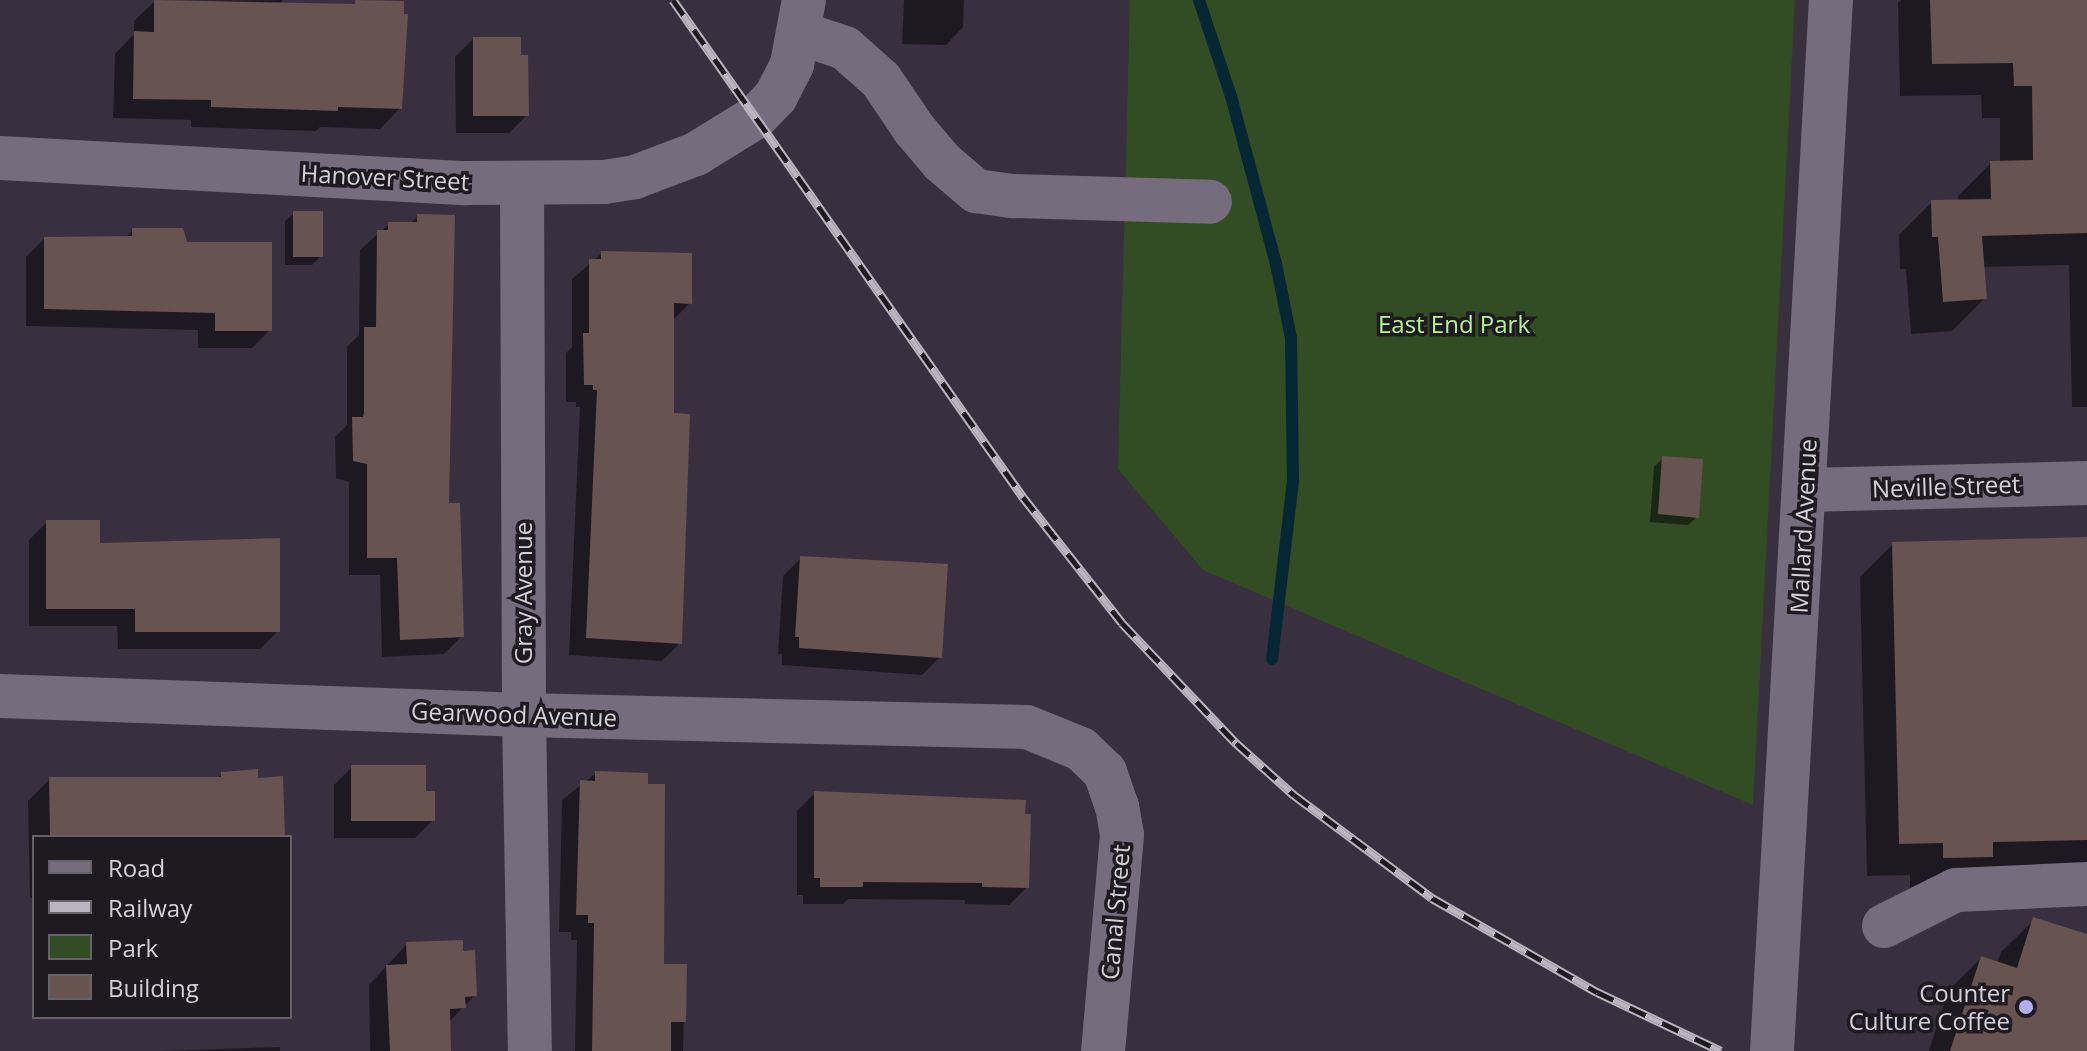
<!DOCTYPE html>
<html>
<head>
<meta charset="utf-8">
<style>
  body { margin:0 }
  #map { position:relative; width:2087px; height:1051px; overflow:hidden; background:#38303f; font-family:"Open Sans",sans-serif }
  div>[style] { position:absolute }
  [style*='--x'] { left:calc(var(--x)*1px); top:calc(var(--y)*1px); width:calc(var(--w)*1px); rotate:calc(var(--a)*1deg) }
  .green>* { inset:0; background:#324c24 }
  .shadow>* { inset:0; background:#0007 }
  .stream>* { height:12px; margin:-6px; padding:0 6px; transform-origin:6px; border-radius:6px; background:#052733 }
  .building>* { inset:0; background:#67534f }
  .minor>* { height:44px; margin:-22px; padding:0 22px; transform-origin:22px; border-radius:22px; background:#756c7d }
  .rail>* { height:9px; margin-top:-4.5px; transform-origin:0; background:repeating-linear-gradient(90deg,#1d1a20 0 18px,#b9b4be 0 36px); box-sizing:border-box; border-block:2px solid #b9b4be }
  .dots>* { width:22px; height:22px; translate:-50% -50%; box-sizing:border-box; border:4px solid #1d1a20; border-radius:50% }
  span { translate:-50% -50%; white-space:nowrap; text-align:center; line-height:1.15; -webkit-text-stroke:7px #1d1a20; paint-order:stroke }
  .street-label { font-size:24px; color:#d4cfd8 }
  .park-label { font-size:24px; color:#b6f494 }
  .poi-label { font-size:24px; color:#d4cfd8 }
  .right { translate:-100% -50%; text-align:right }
  .legend { position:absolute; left:32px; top:835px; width:260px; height:184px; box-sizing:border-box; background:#1d1a20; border:2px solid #66626a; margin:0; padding:10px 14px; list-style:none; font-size:24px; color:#d4cfd8 }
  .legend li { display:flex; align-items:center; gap:16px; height:40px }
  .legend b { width:40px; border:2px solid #66626a }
</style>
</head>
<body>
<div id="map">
  <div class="green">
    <div style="clip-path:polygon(1130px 0,1795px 0,1753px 805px,1203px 570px,1118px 469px)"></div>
  </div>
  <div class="shadow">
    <div style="clip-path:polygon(282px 0,282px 6px,400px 108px,380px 129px,320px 127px,316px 131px,191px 127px,191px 120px,113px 118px,115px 54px,134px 34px,134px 21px,155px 1px)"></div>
    <div style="clip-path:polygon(904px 0,964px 0,963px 27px,946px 45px,902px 44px)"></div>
    <div style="clip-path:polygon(1901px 0,2087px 0,2087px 407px,2072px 407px,2069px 265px,1983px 267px,1985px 298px,1952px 331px,1911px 334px,1906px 269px,1900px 269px,1899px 235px,1932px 202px,1958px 202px,1958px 196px,1991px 163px,2000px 163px,2000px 118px,1982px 118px,1981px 95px,1900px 96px,1898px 3px)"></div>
    <div style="clip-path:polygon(473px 39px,527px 115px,509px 133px,456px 133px,455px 57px)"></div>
    <div style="clip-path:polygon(294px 213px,321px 256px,312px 265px,285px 265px,285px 221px)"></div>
    <div style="clip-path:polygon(418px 216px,462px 636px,444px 654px,382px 657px,380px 575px,349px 575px,349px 482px,336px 478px,335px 437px,347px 425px,347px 347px,359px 335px,360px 250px,389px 224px,410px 224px)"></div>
    <div style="clip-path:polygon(133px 230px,186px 244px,270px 330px,252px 348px,198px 348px,198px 330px,26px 326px,26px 257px,44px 239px,125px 238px)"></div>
    <div style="clip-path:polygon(602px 253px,690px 303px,672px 321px,680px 643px,662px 661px,569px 655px,580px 407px,576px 407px,576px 402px,566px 402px,566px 353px,572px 347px,572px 279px)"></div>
    <div style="clip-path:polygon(1663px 458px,1697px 517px,1688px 525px,1650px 522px,1654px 467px)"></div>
    <div style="clip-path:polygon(47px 522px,98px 545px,278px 631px,260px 649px,118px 649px,117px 626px,29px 626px,29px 540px)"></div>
    <div style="clip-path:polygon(2087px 539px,2087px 885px,1910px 889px,1910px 875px,1867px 876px,1860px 577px,1893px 544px)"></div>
    <div style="clip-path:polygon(801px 558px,940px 657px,922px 675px,782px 665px,782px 654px,778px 654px,783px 576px)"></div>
    <div style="clip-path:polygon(352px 767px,424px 793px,433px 820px,415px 838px,334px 838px,334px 785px)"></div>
    <div style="clip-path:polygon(596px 773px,662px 966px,685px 966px,683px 1051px,575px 1051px,577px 940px,571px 940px,571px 932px,559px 932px,562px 800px)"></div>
    <div style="clip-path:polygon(222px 774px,282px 837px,34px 837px,34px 898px,30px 898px,28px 801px,50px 779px,216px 779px)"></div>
    <div style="clip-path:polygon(815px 793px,1027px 887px,1009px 905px,965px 904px,965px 900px,848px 899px,843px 904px,803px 904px,803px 895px,797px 895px,797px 811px)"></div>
    <div style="clip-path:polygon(2034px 920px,2087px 937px,2087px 1051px,1929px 1051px,1948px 991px,1981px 958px,1997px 963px,2001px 952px)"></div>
    <div style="clip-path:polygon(407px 944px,461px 953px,475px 995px,449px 1022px,449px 1051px,370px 1051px,369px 985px)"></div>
    <div style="clip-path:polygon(280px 1047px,280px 1051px,160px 1051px)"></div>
  </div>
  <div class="stream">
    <div style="--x:1199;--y:0;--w:101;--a:71.6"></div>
    <div style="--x:1231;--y:96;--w:174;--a:75"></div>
    <div style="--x:1276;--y:264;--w:76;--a:78.5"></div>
    <div style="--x:1291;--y:338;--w:143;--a:89.2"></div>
    <div style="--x:1293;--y:481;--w:179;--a:96.7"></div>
  </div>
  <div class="building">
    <div style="clip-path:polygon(154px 0,355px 4px,355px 0,404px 1px,404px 14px,408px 14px,402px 109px,338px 107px,338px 111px,211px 107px,211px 100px,133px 99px,134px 31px,154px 32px)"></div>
    <div style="clip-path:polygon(1930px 0,2087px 0,2087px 233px,1982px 236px,1987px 299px,1943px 302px,1938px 237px,1932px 237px,1931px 200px,1991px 199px,1990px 161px,2033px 160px,2032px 86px,2014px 86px,2013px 63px,1932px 64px)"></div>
    <div style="clip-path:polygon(473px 37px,521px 37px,521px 55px,528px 55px,529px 116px,473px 116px)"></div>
    <div style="clip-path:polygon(293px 211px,323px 211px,323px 257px,293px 257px)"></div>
    <div style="clip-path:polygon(417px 214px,455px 215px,449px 503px,460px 503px,464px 637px,400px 640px,397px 558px,367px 558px,367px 464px,353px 461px,352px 417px,363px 417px,364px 413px,364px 327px,376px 327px,377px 230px,388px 230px,388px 222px,417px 222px)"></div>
    <div style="clip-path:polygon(132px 228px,183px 228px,187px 242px,272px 242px,272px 331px,215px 331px,215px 313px,44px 309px,44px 237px,132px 236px)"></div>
    <div style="clip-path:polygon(601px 251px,692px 253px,692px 304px,674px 303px,674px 413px,690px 414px,682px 644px,586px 638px,597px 390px,593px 390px,593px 385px,584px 385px,583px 333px,589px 333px,589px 259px,601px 259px)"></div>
    <div style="clip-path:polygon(1662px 456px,1703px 459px,1699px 518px,1658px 514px)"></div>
    <div style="clip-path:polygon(46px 520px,100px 520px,100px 543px,280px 538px,280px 632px,135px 632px,135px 609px,46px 609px)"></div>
    <div style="clip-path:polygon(2087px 537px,2087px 840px,1993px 842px,1993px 857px,1943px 858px,1943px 843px,1899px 844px,1892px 542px)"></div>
    <div style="clip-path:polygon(800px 556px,948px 564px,942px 658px,799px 648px,799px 637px,795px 637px)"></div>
    <div style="clip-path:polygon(351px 765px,426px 765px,426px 791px,435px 791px,435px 821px,351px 821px)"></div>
    <div style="clip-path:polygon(258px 769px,258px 778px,283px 776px,285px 837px,50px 837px,49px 777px,221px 777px,221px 772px)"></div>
    <div style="clip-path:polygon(595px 771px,648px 773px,648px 784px,665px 784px,664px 964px,687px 964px,686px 1022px,671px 1022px,671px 1051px,592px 1051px,594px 923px,588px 923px,588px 915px,576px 915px,580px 780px,595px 781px)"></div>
    <div style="clip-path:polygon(814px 791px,1026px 800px,1025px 814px,1031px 814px,1029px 888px,982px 887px,982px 883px,863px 882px,863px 887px,820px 887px,820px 878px,814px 878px)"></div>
    <div style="clip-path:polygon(2033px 917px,2087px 934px,2087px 1051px,1950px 1051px,1981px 956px,2017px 968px)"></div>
    <div style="clip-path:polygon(463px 940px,463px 951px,475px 950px,477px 996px,465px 997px,466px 1008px,450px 1009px,451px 1051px,390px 1051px,386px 965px,407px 964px,406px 942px)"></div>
  </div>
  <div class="minor">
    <div style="--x:800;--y:33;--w:47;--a:18.4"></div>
    <div style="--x:845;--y:48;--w:48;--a:41.6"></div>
    <div style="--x:881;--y:80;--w:59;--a:56"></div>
    <div style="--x:914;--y:129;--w:43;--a:49.7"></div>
    <div style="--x:942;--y:162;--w:45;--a:40.5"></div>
    <div style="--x:976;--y:191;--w:37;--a:8"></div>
    <div style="--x:1013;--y:196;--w:197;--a:1.7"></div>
    <div style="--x:0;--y:158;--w:466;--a:3.1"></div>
    <div style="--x:465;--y:183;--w:139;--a:-0.4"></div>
    <div style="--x:604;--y:182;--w:31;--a:-9"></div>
    <div style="--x:635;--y:177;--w:65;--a:-20.7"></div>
    <div style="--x:696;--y:154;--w:70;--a:-31.7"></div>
    <div style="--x:756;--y:117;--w:29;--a:-46"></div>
    <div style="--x:776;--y:96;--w:36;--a:-63"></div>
    <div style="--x:792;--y:64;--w:65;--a:-79.4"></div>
    <div style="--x:522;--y:183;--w:532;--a:89.78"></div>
    <div style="--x:524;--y:715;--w:336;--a:89"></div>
    <div style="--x:1805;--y:490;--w:282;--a:-1.4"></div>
    <div style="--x:0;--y:696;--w:524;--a:2.08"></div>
    <div style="--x:524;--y:715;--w:503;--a:1.37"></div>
    <div style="--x:1027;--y:727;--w:58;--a:22.2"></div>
    <div style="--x:1081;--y:749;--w:33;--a:44"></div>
    <div style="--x:1105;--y:772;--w:36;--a:71"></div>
    <div style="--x:1117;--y:806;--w:29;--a:80"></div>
    <div style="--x:1122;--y:835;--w:217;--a:95"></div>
    <div style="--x:1884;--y:926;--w:80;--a:-26.6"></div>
    <div style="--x:1956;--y:890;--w:131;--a:-2.6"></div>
    <div style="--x:1772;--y:1051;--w:1053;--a:-86.79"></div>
  </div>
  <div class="rail">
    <div style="--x:673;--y:0;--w:608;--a:54.85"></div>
    <div style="--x:1023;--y:497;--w:160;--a:51.8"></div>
    <div style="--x:1122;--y:623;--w:166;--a:46.5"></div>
    <div style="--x:1236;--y:743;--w:78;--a:41.9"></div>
    <div style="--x:1294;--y:795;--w:172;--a:36.7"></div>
    <div style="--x:1432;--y:898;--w:190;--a:29.7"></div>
    <div style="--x:1597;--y:992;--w:137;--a:25.4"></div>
  </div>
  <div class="dots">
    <div style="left:2026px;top:1007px;background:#b2adf9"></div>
  </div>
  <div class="street-label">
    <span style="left:385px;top:177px;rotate:3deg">Hanover Street</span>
    <span style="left:1946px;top:486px;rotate:-2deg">Neville Street</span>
    <span style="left:1803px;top:526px;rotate:-87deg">Mallard Avenue</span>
    <span style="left:523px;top:593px;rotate:-90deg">Gray Avenue</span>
    <span style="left:514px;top:714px;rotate:2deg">Gearwood Avenue</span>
    <span style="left:1115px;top:912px;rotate:-85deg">Canal Street</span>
  </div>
  <div class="park-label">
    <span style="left:1454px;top:324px">East End Park</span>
  </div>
  <div class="poi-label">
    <span class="right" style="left:2010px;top:1007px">Counter<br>Culture Coffee</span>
  </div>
  <ul class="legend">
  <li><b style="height:10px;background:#756c7d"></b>Road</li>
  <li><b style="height:10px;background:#b9b4be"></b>Railway</li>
  <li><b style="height:22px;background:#324c24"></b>Park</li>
  <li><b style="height:22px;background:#67534f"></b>Building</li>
  </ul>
</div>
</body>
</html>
